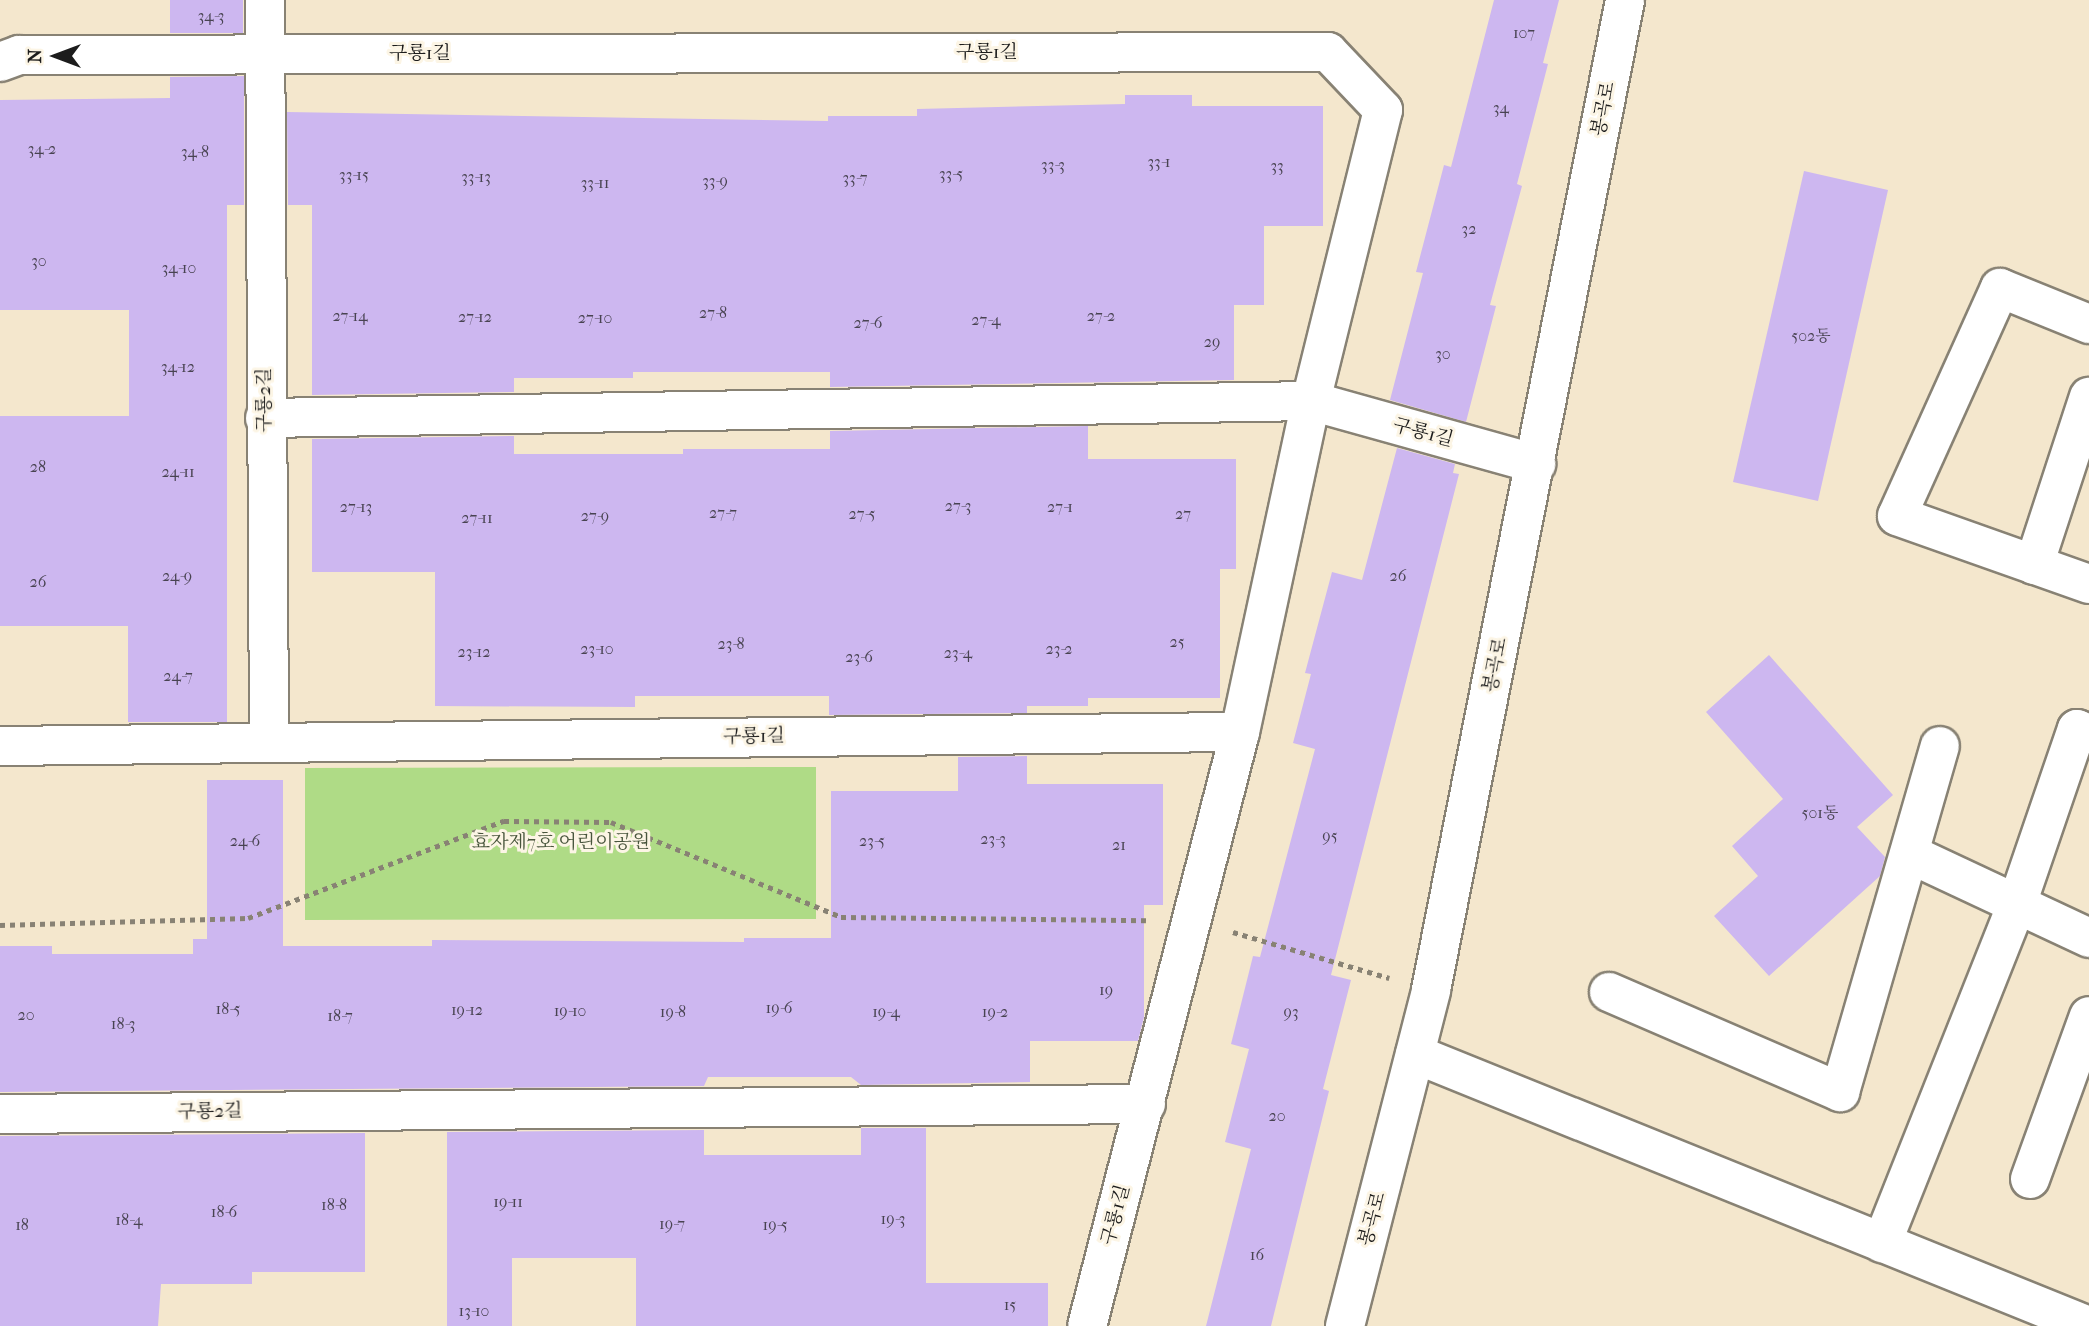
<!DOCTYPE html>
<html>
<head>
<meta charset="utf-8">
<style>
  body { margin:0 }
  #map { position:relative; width:2089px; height:1326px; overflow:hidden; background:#f4e7cd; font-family:"IM FELL French Canon","Noto Serif KR",serif }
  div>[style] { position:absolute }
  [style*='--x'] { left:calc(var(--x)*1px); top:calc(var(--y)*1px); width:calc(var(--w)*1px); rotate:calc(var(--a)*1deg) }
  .green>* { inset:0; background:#afdb86 }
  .building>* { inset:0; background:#cdb7f0 }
  .path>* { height:4.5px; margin-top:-2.25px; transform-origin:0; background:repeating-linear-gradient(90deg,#888274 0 5px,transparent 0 10px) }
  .roads { filter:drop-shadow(2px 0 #888274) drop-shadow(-2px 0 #888274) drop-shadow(0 2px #888274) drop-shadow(0 -2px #888274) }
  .minor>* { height:38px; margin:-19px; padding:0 19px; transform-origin:19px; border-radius:19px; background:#fff }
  span { translate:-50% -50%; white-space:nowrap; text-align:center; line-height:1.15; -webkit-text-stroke:6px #fcf5e5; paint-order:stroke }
  .number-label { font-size:16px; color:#484351 }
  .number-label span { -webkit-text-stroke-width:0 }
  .street-label { font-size:19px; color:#1c1c1c }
  .park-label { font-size:19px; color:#48553c }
  .north { position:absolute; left:21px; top:21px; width:70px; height:70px; -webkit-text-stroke:5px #fcf5e5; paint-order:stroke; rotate:270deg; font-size:19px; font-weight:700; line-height:28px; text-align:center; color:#1c1c1c }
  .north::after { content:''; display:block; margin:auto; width:24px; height:32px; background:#1c1c1c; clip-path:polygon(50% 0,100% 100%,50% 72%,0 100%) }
</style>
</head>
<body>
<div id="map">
  <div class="green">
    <div style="clip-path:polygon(816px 767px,816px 919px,305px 920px,305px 768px)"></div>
  </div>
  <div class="building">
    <div style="clip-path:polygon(170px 0,243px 0,243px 33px,170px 33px)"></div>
    <div style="clip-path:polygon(1494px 0,1559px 0,1543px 63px,1548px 64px,1517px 184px,1522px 186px,1490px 305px,1496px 306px,1466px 422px,1390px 400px,1423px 273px,1416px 272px,1444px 165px,1451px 167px)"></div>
    <div style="clip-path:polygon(244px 76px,244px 205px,227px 205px,227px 722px,128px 722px,128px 626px,0 626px,0 416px,129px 416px,129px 310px,0 310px,0 100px,170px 98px,170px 77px)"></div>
    <div style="clip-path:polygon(1125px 95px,1192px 95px,1192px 106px,1323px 106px,1323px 226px,1264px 226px,1264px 305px,1234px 305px,1234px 380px,830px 387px,830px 372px,633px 372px,633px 378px,514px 378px,514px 392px,312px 395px,312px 205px,288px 205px,287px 112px,828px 121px,828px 116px,917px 116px,917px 109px,1125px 104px)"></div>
    <div style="clip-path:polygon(1804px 171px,1888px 190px,1818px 501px,1733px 482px)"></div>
    <div style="clip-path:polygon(1088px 426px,1088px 459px,1236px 459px,1236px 569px,1220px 569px,1220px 698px,1088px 698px,1088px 706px,1027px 706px,1027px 713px,829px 715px,829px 696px,635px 696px,635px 707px,435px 706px,435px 572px,312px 572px,312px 439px,514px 436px,514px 454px,683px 454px,683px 449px,830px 449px,830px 431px)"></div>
    <div style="clip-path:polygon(1397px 448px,1455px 464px,1453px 473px,1459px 474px,1331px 975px,1351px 980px,1323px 1089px,1329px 1091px,1271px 1326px,1206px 1326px,1251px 1149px,1225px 1142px,1249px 1049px,1231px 1044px,1253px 956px,1260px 957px,1315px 749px,1293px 743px,1311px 674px,1305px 673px,1332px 572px,1362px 580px)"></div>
    <div style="clip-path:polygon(1769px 655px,1893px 795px,1857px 827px,1885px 857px,1880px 876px,1769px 976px,1714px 916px,1758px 876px,1732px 846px,1783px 799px,1706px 712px)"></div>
    <div style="clip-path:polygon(1027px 756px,1027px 784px,1163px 784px,1163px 905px,1144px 905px,1144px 1017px,1138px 1041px,1030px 1041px,1030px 1082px,861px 1085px,851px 1077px,708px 1077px,704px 1086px,0 1092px,0 946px,52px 946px,52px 954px,193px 954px,193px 939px,207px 939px,207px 780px,283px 780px,283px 946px,432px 946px,432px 940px,744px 942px,744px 938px,831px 938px,831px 791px,958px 791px,958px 757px)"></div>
    <div style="clip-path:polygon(861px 1128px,926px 1128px,926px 1283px,1048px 1283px,1048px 1326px,636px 1326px,636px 1258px,512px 1258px,512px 1326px,447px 1326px,447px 1132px,704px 1130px,704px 1155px,861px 1155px)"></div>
    <div style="clip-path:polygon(365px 1133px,365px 1272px,252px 1272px,252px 1284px,161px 1284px,158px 1326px,0 1326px,0 1136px)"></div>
  </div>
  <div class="path">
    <div style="--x:0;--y:925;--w:248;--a:-1.6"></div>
    <div style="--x:248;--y:918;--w:274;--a:-20.8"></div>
    <div style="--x:504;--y:821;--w:107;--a:0.5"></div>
    <div style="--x:611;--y:822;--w:249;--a:22.4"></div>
    <div style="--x:841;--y:917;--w:305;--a:0.6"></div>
    <div style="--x:1233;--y:932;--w:163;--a:16.4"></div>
  </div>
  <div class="roads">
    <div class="minor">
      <div style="--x:265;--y:0;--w:743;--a:89.69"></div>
      <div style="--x:0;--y:62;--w:20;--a:-20"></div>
      <div style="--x:19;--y:55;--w:1309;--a:-0.13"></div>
      <div style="--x:1328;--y:52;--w:80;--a:46.5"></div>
      <div style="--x:1383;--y:110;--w:300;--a:103.9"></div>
      <div style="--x:1311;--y:401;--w:339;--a:102.1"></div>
      <div style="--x:1240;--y:732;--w:613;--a:104.44"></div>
      <div style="--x:2089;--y:324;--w:96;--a:-158"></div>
      <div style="--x:2000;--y:288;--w:250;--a:114.3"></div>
      <div style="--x:1897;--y:516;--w:204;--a:19.5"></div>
      <div style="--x:265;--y:418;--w:1046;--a:-0.93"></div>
      <div style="--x:1311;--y:401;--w:234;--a:15.6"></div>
      <div style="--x:2034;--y:565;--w:177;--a:-71.9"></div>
      <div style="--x:0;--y:746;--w:1240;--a:-0.65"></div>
      <div style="--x:1910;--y:854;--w:198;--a:25.1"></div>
      <div style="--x:1609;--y:992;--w:252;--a:23.4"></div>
      <div style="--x:1840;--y:1092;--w:360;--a:-73.9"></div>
      <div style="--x:1415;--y:1054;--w:727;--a:21.98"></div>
      <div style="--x:0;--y:1114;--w:1146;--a:-0.5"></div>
      <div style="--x:2030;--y:1179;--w:173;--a:-70.1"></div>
      <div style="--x:1882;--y:1243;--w:365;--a:-68.3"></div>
      <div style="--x:2017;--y:904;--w:185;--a:-71.1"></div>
      <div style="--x:2077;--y:729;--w:13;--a:23"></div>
      <div style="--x:1345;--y:1326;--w:347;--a:-75.6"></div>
      <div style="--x:1431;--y:990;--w:1009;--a:-78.91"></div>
    </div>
  </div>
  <div class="number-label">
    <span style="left:211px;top:16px">34-3</span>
    <span style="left:1524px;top:33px">107</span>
    <span style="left:1501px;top:108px">34</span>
    <span style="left:42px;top:149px">34-2</span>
    <span style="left:195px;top:152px">34-8</span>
    <span style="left:1159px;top:162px">33-1</span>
    <span style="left:1053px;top:165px">33-3</span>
    <span style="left:1277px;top:166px">33</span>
    <span style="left:951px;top:174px">33-5</span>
    <span style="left:354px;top:175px">33-15</span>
    <span style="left:476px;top:177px">33-13</span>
    <span style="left:855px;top:178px">33-7</span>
    <span style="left:715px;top:181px">33-9</span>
    <span style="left:595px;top:183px">33-11</span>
    <span style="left:1469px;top:229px">32</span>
    <span style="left:39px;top:261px">30</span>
    <span style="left:179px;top:268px">34-10</span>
    <span style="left:713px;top:313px">27-8</span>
    <span style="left:350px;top:316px">27-14</span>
    <span style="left:1101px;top:316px">27-2</span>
    <span style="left:475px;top:317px">27-12</span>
    <span style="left:595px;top:318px">27-10</span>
    <span style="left:986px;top:320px">27-4</span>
    <span style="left:868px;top:323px">27-6</span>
    <span style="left:1811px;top:336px">502동</span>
    <span style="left:1212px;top:342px">29</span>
    <span style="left:1443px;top:354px">30</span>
    <span style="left:178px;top:367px">34-12</span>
    <span style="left:38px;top:467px">28</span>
    <span style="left:178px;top:472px">24-11</span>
    <span style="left:958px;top:506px">27-3</span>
    <span style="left:356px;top:507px">27-13</span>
    <span style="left:1060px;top:507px">27-1</span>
    <span style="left:723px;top:513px">27-7</span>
    <span style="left:862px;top:514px">27-5</span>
    <span style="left:1183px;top:514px">27</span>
    <span style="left:595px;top:516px">27-9</span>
    <span style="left:477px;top:518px">27-11</span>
    <span style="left:177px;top:576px">24-9</span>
    <span style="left:1398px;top:576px">26</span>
    <span style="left:38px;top:582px">26</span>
    <span style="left:1177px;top:642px">25</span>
    <span style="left:731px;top:644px">23-8</span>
    <span style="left:597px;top:649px">23-10</span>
    <span style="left:1059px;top:649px">23-2</span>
    <span style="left:474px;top:652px">23-12</span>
    <span style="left:958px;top:653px">23-4</span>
    <span style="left:859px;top:657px">23-6</span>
    <span style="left:178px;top:676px">24-7</span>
    <span style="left:1820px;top:813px">501동</span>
    <span style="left:1330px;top:836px">95</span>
    <span style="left:993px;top:839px">23-3</span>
    <span style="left:245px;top:841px">24-6</span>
    <span style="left:872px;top:841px">23-5</span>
    <span style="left:1119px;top:845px">21</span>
    <span style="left:1106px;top:990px">19</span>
    <span style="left:779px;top:1008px">19-6</span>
    <span style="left:228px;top:1009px">18-5</span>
    <span style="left:467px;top:1010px">19-12</span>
    <span style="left:570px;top:1011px">19-10</span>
    <span style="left:673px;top:1012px">19-8</span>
    <span style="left:886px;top:1012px">19-4</span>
    <span style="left:995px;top:1012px">19-2</span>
    <span style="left:1291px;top:1012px">93</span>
    <span style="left:26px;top:1015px">20</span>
    <span style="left:340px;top:1016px">18-7</span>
    <span style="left:123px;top:1024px">18-3</span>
    <span style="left:1277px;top:1116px">20</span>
    <span style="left:508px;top:1202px">19-11</span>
    <span style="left:334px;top:1205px">18-8</span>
    <span style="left:224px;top:1212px">18-6</span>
    <span style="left:893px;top:1219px">19-3</span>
    <span style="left:129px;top:1220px">18-4</span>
    <span style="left:672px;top:1224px">19-7</span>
    <span style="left:22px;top:1225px">18</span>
    <span style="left:775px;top:1225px">19-5</span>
    <span style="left:1257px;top:1255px">16</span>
    <span style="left:1010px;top:1305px">15</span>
    <span style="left:474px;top:1311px">13-10</span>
  </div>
  <div class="street-label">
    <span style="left:987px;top:53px">구룡1길</span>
    <span style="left:420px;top:54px">구룡1길</span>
    <span style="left:1604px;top:109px;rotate:-79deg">봉곡로</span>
    <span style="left:265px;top:400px;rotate:-90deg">구룡2길</span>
    <span style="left:1423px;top:433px;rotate:15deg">구룡1길</span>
    <span style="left:1496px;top:665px;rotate:-79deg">봉곡로</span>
    <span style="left:754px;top:737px;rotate:-1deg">구룡1길</span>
    <span style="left:210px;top:1112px;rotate:-1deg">구룡2길</span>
    <span style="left:1116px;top:1215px;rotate:-75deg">구룡1길</span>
    <span style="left:1373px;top:1219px;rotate:-75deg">봉곡로</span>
  </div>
  <div class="park-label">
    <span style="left:561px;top:843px">효자제7호 어린이공원</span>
  </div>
  <div class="north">N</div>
</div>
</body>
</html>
